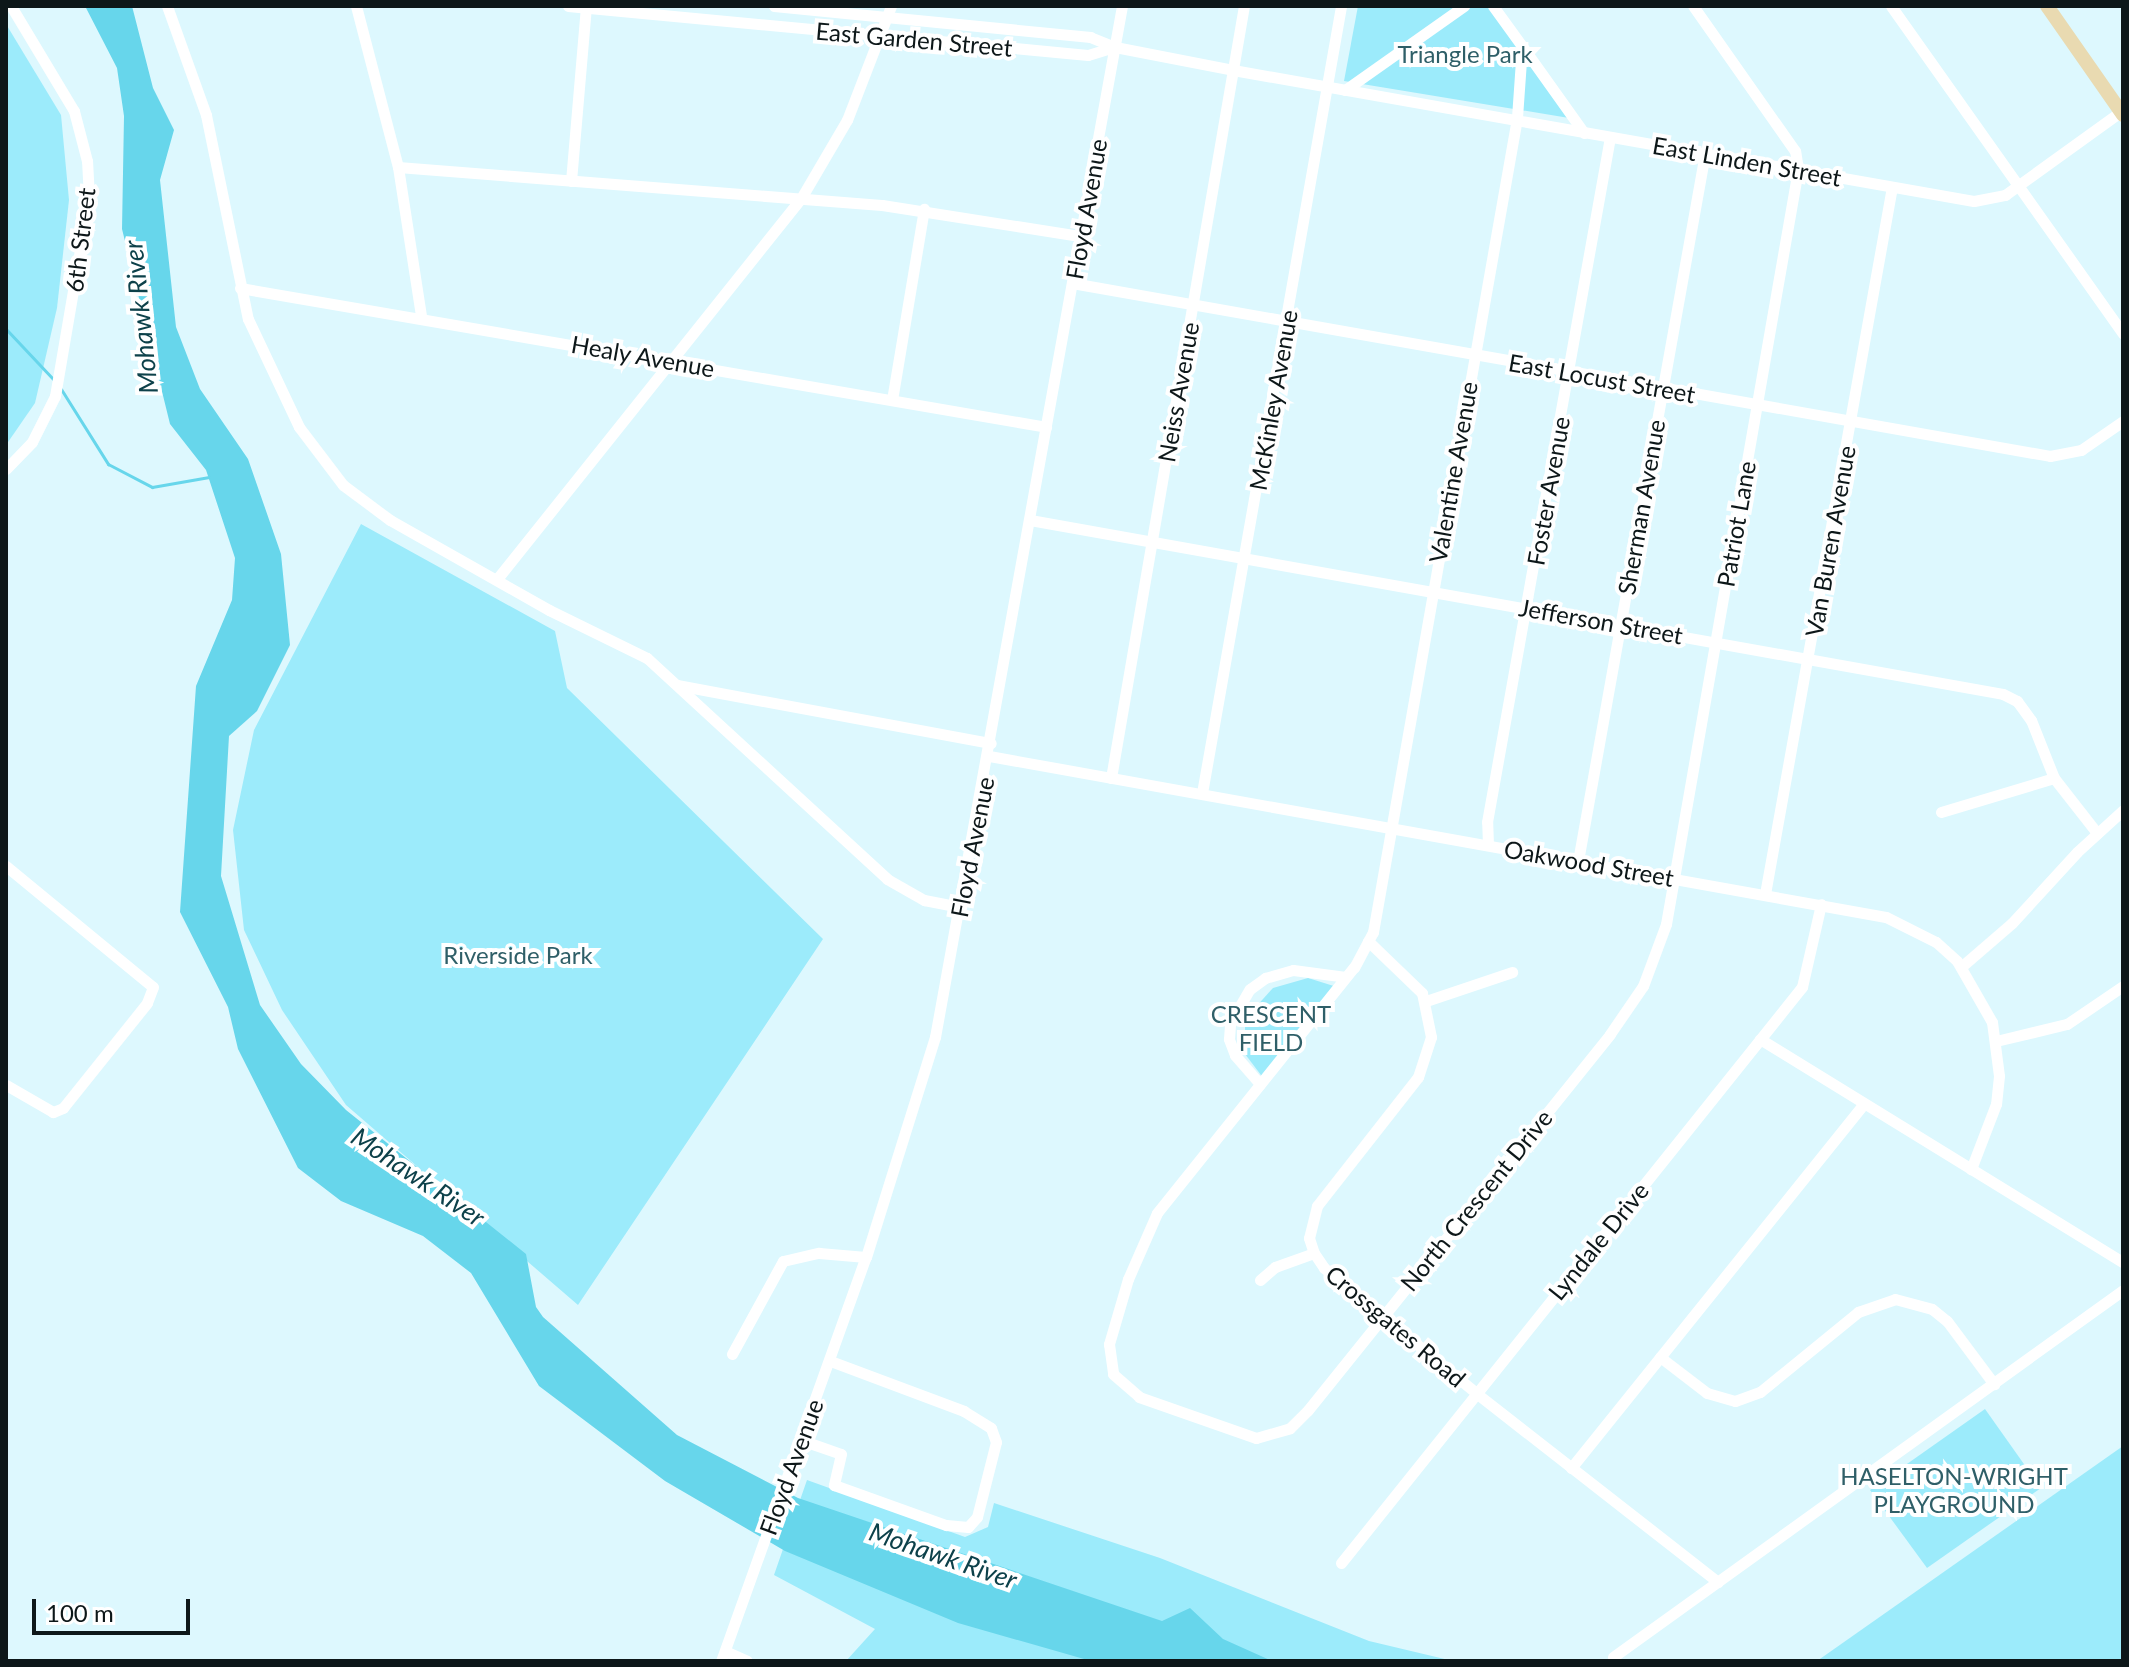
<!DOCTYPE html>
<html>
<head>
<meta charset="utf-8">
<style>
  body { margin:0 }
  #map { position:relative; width:2129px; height:1667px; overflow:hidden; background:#ddf8fe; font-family:Lato,sans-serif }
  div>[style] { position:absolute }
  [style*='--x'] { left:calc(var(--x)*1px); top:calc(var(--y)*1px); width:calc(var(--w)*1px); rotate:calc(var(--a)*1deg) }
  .green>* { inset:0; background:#9cebfb }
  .water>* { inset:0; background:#67d6eb }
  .stream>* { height:3px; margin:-1.5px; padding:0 1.5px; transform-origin:1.5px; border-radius:1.5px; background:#67d6eb }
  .minor>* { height:11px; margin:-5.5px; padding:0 5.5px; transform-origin:5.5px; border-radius:5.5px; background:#fff }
  .major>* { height:14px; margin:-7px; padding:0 7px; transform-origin:7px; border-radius:7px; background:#e9dab1 }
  span { translate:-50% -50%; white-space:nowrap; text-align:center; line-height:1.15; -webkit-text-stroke:8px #fff; paint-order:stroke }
  .street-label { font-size:24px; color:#0d1719 }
  .park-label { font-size:24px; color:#2f5f68 }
  .water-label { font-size:26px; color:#0d414a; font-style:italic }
  .frame { position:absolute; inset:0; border:8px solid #0d1719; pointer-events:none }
  .scale { position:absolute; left:32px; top:1599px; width:158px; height:36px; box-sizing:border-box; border:4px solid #0d1719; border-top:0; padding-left:10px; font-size:24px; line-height:28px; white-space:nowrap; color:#0d1719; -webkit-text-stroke:6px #fff; paint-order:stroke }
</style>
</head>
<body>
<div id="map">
  <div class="green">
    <div style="clip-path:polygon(1358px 6px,1490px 6px,1575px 119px,1344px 81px)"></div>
    <div style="clip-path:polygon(6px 24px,61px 115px,69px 200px,57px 308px,35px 403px,6px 445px)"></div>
    <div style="clip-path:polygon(361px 524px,555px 631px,567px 688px,823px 939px,578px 1305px,346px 1105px,282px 1010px,244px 930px,233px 830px,254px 730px)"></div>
    <div style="clip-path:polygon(1308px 978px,1337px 987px,1264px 1079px,1245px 1054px,1245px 1019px,1273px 988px)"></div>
    <div style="clip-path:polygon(1985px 1409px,2041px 1488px,1927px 1568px,1870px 1490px)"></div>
    <div style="clip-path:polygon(2123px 1446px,2123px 1661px,1817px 1661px)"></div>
    <div style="clip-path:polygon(807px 1480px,965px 1537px,988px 1527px,994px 1503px,1160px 1558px,1369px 1641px,1453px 1661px,846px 1661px,875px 1629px,774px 1575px)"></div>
  </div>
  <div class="water">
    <div style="clip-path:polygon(85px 6px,132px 6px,153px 88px,174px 130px,160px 180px,176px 327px,200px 389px,248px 459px,281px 554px,290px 645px,257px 711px,229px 736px,221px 876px,260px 1005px,301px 1064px,346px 1110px,526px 1254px,536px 1307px,543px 1317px,677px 1435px,798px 1498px,1162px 1621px,1190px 1608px,1223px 1639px,1272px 1661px,1091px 1661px,958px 1623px,785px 1551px,665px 1481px,539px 1386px,471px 1273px,423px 1236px,341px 1201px,298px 1168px,238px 1049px,228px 1007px,180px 912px,196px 686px,232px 600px,235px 558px,206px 470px,170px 424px,122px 229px,124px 116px,117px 68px)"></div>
  </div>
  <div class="stream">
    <div style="--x:6;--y:329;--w:70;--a:46.7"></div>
    <div style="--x:61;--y:389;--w:89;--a:57.9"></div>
    <div style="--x:108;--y:464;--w:50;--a:27.6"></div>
    <div style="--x:152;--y:487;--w:58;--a:-10"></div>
  </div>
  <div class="minor">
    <div style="--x:167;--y:6;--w:116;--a:70.3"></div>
    <div style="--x:206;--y:115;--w:208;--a:78.4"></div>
    <div style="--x:248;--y:319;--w:119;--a:64.7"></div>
    <div style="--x:299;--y:427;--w:73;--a:52.8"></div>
    <div style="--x:343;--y:485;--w:59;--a:36.7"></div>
    <div style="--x:390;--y:520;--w:183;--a:29.5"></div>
    <div style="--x:549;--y:610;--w:109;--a:26.1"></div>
    <div style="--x:647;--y:658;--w:326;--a:42.6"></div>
    <div style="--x:887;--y:879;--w:43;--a:29.6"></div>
    <div style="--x:924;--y:900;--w:38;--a:11"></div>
    <div style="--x:356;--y:6;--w:166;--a:75.4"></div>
    <div style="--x:398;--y:167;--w:151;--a:81.2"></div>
    <div style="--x:568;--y:6;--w:522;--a:5.38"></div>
    <div style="--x:1088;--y:55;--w:28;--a:-17"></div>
    <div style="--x:774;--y:6;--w:318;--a:5.6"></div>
    <div style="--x:1090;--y:37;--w:27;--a:22"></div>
    <div style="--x:1115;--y:47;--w:120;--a:11"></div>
    <div style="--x:1233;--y:70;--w:752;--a:10.03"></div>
    <div style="--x:1974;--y:201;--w:32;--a:-11"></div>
    <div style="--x:2005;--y:195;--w:145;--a:-35.8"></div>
    <div style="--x:1493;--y:6;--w:49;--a:54.1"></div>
    <div style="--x:1522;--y:46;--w:72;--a:94"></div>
    <div style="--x:1517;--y:118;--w:827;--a:100.03"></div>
    <div style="--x:1373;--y:932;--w:40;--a:118"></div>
    <div style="--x:1354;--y:967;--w:315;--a:128.7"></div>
    <div style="--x:1157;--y:1213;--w:72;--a:113.7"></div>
    <div style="--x:1128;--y:1279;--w:68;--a:106.3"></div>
    <div style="--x:1109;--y:1344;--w:30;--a:82"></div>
    <div style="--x:1113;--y:1374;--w:35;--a:41"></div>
    <div style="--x:1139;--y:1397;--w:124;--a:19.3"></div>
    <div style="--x:1256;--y:1438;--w:35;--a:-16"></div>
    <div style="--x:1290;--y:1428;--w:25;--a:-45"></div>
    <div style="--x:1308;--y:1410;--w:482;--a:-51.2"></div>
    <div style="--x:1610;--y:1034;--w:58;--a:-55.5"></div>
    <div style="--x:1643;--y:986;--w:66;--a:-69.6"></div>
    <div style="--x:1666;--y:924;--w:766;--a:-80.08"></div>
    <div style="--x:1798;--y:169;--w:18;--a:-99"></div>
    <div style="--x:1795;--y:151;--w:177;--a:-125.1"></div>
    <div style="--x:1891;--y:6;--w:402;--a:54.7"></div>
    <div style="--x:1522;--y:46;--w:107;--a:54.5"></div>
    <div style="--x:1345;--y:90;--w:146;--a:-35.2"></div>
    <div style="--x:398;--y:167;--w:485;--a:4.5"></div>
    <div style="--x:882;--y:205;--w:200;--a:8.9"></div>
    <div style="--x:571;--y:181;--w:176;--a:-85.1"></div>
    <div style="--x:1072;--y:283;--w:993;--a:10.03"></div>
    <div style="--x:2050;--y:456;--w:32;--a:-11"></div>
    <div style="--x:2081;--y:450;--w:51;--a:-34.6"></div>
    <div style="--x:240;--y:288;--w:818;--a:9.78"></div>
    <div style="--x:892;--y:400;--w:194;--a:-80.5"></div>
    <div style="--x:6;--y:469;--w:37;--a:-46"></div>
    <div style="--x:32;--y:442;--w:51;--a:-63.4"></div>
    <div style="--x:55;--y:396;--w:201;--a:-80.3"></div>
    <div style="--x:89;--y:198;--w:37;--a:-93"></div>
    <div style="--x:87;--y:161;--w:52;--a:-104.6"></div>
    <div style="--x:74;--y:111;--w:122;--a:-121"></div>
    <div style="--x:1030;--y:520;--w:988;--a:10.14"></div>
    <div style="--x:2003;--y:694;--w:16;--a:27"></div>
    <div style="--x:2017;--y:701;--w:24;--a:54"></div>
    <div style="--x:2031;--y:720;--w:62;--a:68.4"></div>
    <div style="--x:2054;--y:778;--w:70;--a:52"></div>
    <div style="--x:497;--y:579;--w:485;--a:-51.4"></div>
    <div style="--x:800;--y:200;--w:93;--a:-59.6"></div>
    <div style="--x:847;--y:120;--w:122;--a:-68.9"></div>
    <div style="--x:677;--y:685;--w:319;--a:10.5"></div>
    <div style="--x:989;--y:756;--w:911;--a:10.18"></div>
    <div style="--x:1886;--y:917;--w:56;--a:26.6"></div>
    <div style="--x:1936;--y:942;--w:28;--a:42"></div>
    <div style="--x:1957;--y:961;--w:70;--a:60.2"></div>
    <div style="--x:1992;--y:1022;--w:54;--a:82.6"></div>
    <div style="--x:1999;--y:1076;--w:28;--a:96"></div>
    <div style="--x:1996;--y:1104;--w:70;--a:111"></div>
    <div style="--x:1111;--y:778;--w:783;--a:-80.23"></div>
    <div style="--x:1202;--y:793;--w:799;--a:-79.98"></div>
    <div style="--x:1941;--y:812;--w:118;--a:-16.7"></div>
    <div style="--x:1488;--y:845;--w:23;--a:-92"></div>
    <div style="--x:1487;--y:822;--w:696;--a:-79.82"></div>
    <div style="--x:1578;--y:861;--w:719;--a:-79.83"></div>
    <div style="--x:6;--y:866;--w:190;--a:39.5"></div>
    <div style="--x:153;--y:987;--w:17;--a:111"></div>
    <div style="--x:147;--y:1003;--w:134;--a:128.7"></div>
    <div style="--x:63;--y:1108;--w:11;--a:158"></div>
    <div style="--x:53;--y:1112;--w:54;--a:-150.1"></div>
    <div style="--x:1765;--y:894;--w:718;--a:-79.82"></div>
    <div style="--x:1368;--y:941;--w:75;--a:43.9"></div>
    <div style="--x:1422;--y:993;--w:45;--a:78.4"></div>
    <div style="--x:1431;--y:1037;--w:42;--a:108"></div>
    <div style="--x:1418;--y:1077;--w:164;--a:128.1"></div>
    <div style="--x:1317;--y:1206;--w:33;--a:104"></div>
    <div style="--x:1309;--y:1238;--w:16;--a:72"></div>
    <div style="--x:1314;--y:1253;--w:18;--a:56"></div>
    <div style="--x:1324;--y:1268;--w:197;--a:39.4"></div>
    <div style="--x:1476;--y:1393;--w:307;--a:38"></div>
    <div style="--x:1961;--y:967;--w:67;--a:-40.8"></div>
    <div style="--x:2012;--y:923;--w:96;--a:-47.5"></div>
    <div style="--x:2077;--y:852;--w:62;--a:-42.4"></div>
    <div style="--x:1426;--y:1001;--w:91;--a:-18.6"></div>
    <div style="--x:1760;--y:1039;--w:426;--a:31.6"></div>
    <div style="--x:1996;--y:1041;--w:73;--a:-13.5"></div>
    <div style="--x:2067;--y:1024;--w:68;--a:-34.2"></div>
    <div style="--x:1260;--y:1084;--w:38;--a:-131"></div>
    <div style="--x:1235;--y:1055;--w:17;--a:-111"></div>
    <div style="--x:1229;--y:1039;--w:16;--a:-86"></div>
    <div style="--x:1230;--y:1023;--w:39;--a:-60"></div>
    <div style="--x:1250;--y:989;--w:19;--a:-36"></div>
    <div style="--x:1265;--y:978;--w:29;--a:-16"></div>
    <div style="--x:1293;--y:970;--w:53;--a:7.5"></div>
    <div style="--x:1260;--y:1280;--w:20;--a:-41"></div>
    <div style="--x:1275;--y:1267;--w:41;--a:-19.7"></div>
    <div style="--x:732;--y:1354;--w:106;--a:-61.3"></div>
    <div style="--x:783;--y:1261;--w:37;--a:-13"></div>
    <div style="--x:819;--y:1253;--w:47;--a:4.9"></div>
    <div style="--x:1660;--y:1357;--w:59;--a:37.5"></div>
    <div style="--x:1707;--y:1393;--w:29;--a:16"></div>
    <div style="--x:1735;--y:1401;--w:27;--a:-20"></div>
    <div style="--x:1760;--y:1392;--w:127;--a:-39.2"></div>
    <div style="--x:1858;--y:1312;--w:39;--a:-19"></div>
    <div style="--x:1895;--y:1299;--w:38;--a:15"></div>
    <div style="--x:1932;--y:1309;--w:19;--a:39"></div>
    <div style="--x:1947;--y:1321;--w:79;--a:53.3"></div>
    <div style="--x:801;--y:1440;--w:42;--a:19.3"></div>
    <div style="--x:841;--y:1454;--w:32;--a:103"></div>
    <div style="--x:834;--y:1485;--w:119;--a:19.7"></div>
    <div style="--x:946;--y:1525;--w:22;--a:5"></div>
    <div style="--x:968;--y:1527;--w:13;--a:-48"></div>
    <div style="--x:977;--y:1517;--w:77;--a:-75.8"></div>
    <div style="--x:996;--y:1442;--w:15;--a:-110"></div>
    <div style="--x:991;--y:1428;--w:32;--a:-148"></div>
    <div style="--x:964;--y:1411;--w:143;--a:-159.5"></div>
    <div style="--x:1571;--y:1468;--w:467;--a:-51.2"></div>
    <div style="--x:1341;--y:1563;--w:738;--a:-51.33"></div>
    <div style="--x:1802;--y:987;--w:85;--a:-77.1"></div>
    <div style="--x:725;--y:1651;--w:24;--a:24"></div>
    <div style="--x:1613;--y:1657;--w:628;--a:-35.74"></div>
    <div style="--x:721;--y:1661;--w:429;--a:-70.3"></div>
    <div style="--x:866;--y:1257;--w:231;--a:-72.6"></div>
    <div style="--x:935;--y:1037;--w:1048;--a:-79.72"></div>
  </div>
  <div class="major">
    <div style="--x:2047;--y:6;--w:133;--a:55.1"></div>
  </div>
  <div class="street-label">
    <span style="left:914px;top:39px;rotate:5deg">East Garden Street</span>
    <span style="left:1747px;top:161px;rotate:10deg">East Linden Street</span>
    <span style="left:1086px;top:209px;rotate:-80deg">Floyd Avenue</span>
    <span style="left:80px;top:240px;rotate:-83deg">6th Street</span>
    <span style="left:643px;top:356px;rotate:10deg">Healy Avenue</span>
    <span style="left:1602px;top:378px;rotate:10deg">East Locust Street</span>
    <span style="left:1178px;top:392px;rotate:-80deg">Neiss Avenue</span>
    <span style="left:1273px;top:400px;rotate:-80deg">McKinley Avenue</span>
    <span style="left:1453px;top:472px;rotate:-80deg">Valentine Avenue</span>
    <span style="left:1548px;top:491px;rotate:-80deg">Foster Avenue</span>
    <span style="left:1641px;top:507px;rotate:-80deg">Sherman Avenue</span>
    <span style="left:1736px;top:524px;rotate:-80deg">Patriot Lane</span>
    <span style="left:1830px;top:541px;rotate:-80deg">Van Buren Avenue</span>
    <span style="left:1601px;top:621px;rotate:10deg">Jefferson Street</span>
    <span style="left:972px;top:847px;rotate:-79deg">Floyd Avenue</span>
    <span style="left:1589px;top:863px;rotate:10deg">Oakwood Street</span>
    <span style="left:1476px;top:1200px;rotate:-51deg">North Crescent Drive</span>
    <span style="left:1598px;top:1241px;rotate:-51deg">Lyndale Drive</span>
    <span style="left:1396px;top:1326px;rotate:40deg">Crossgates Road</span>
    <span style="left:791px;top:1467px;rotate:-70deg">Floyd Avenue</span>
  </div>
  <div class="park-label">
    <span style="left:1465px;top:54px">Triangle Park</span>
    <span style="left:518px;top:955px">Riverside Park</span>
    <span style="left:1271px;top:1028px">CRESCENT<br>FIELD</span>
    <span style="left:1954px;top:1490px">HASELTON-WRIGHT<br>PLAYGROUND</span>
  </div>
  <div class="water-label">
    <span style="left:141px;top:317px;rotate:-96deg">Mohawk River</span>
    <span style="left:418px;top:1177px;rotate:34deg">Mohawk River</span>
    <span style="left:943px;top:1556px;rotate:19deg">Mohawk River</span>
  </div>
  <div class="frame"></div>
  <div class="scale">100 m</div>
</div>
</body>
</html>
